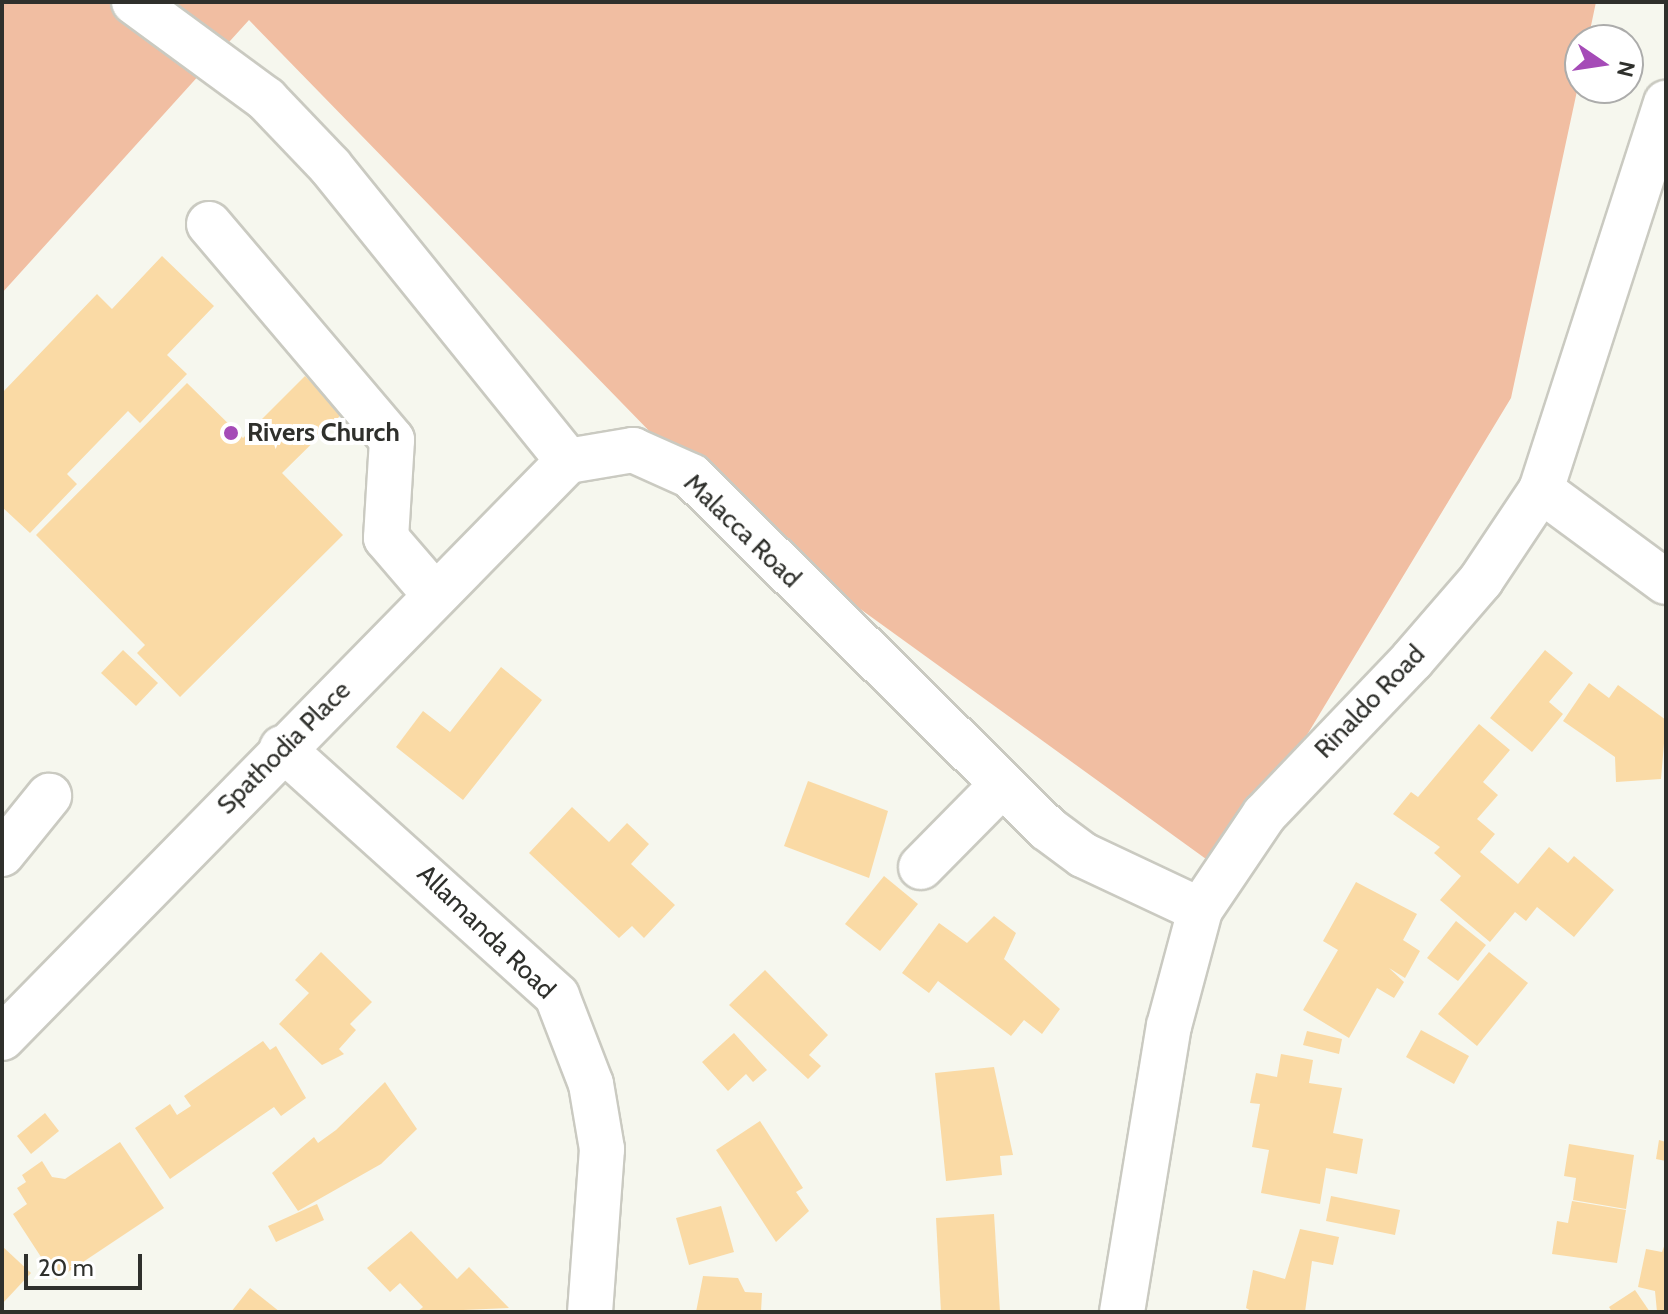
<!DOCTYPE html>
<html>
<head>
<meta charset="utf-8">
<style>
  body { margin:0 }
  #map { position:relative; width:1668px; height:1314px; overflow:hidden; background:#f6f7ee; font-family:Cabin,sans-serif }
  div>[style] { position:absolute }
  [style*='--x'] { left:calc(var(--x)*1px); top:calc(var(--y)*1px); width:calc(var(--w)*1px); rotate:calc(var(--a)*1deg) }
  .green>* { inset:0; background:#f1bea2 }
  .building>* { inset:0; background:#fadaa5 }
  .roads { filter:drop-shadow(2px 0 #cacac1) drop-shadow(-2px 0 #cacac1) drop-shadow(0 2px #cacac1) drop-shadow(0 -2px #cacac1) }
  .minor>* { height:44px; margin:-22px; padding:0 22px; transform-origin:22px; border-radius:22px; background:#fff }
  .dots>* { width:22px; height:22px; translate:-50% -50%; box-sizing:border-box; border:4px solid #fff; border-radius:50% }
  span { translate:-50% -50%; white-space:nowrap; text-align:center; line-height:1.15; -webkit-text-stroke:8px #fff; paint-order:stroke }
  .poi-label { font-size:26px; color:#2f302c; font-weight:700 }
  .left { translate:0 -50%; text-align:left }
  .street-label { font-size:26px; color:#2f302c }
  .frame { position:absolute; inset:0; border:4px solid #2f302c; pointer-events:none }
  .north { position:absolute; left:1564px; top:24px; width:80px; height:80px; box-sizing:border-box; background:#fff; border:2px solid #acacab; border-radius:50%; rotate:103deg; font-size:22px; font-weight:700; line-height:32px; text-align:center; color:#2f302c }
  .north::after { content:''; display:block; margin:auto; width:28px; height:36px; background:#a54bb7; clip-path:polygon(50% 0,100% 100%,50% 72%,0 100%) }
  .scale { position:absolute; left:24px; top:1254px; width:118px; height:36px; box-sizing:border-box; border:4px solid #2f302c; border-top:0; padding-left:10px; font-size:24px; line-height:28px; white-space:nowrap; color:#2f302c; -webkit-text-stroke:6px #fff; paint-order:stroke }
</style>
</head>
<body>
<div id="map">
  <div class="green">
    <div style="clip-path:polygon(2px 2px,1596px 2px,1588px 40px,1580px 40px,1580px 77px,1511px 398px,1224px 872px,733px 517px,249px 20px,2px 293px)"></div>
  </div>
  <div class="building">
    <div style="clip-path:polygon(162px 256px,214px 306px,167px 355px,187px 374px,140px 423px,128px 411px,67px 474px,77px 484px,30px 533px,2px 507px,2px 393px,97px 294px,112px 309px)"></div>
    <div style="clip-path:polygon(305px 376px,343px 413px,282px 473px,343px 535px,180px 697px,137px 653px,145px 645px,36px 535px,187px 383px,243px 438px)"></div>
    <div style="clip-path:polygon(123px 650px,158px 683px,136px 706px,101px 673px)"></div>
    <div style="clip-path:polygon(1545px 650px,1573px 673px,1549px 702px,1563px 714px,1532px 752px,1490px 718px)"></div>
    <div style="clip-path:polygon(501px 667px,542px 700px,463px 800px,396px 747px,423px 711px,450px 732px)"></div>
    <div style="clip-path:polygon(1589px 683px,1609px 698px,1618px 685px,1666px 720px,1661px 779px,1616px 782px,1615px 757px,1563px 721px)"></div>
    <div style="clip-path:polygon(1479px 724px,1510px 750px,1483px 782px,1498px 795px,1477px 819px,1495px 834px,1480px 852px,1518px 884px,1549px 847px,1568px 863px,1574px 856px,1614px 890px,1574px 937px,1537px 907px,1526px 921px,1515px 912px,1490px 942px,1440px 900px,1461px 876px,1434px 853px,1440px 847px,1393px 814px,1411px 792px,1418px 797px)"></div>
    <div style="clip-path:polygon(808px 781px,888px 811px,869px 878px,784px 846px)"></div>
    <div style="clip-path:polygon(572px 807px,609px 842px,627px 823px,649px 844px,631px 864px,675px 905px,644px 938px,632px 926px,619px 938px,529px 853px)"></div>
    <div style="clip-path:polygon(884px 876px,918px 904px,880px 951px,845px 924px)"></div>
    <div style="clip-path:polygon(1356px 882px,1417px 914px,1403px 940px,1420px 951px,1405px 978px,1389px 968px,1404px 982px,1394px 998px,1377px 988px,1349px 1038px,1303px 1010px,1338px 950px,1323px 941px)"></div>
    <div style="clip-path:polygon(994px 916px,1016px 933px,1004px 959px,1060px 1009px,1042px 1034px,1024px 1020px,1011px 1036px,938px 981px,929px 993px,902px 973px,939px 923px,967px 943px)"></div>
    <div style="clip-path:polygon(1456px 921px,1486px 945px,1458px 981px,1427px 958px)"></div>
    <div style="clip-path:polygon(321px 952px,372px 1002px,350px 1024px,356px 1030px,339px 1049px,344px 1054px,322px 1065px,279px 1024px,309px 993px,295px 980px)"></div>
    <div style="clip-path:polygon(1489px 952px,1528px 983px,1477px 1046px,1438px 1014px)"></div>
    <div style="clip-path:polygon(765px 970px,828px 1035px,809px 1055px,821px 1066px,808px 1079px,729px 1005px)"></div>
    <div style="clip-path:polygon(1421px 1030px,1469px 1056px,1454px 1084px,1406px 1057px)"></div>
    <div style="clip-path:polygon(1307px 1031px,1342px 1039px,1339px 1054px,1303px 1045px)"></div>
    <div style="clip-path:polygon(734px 1033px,767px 1070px,753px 1082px,746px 1074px,728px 1091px,702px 1062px)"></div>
    <div style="clip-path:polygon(263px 1041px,270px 1050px,276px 1046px,306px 1098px,281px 1116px,274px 1107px,170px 1179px,135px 1128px,170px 1104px,177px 1115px,191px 1106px,184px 1096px)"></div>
    <div style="clip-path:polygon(1281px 1054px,1313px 1060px,1309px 1083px,1342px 1088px,1333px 1133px,1363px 1139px,1357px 1174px,1326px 1168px,1320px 1204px,1261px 1193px,1269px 1150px,1252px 1147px,1260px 1104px,1250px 1103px,1256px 1073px,1277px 1077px)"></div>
    <div style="clip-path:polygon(994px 1067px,1013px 1155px,1000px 1156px,1002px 1175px,946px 1181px,935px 1073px)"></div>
    <div style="clip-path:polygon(385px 1082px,417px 1129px,381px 1164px,298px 1211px,272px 1173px,314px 1137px,318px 1143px,336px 1130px)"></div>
    <div style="clip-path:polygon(45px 1113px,59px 1131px,31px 1154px,17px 1136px)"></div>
    <div style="clip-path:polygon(760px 1121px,803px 1188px,796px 1192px,809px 1211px,776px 1242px,716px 1150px)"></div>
    <div style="clip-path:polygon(1659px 1140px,1666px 1142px,1666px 1161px,1656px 1159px)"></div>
    <div style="clip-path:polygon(120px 1142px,164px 1208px,56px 1280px,13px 1214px,27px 1204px,17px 1188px,26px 1182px,22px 1175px,42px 1161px,52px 1177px,65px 1179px)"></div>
    <div style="clip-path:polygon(1569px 1144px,1634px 1155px,1626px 1209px,1573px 1200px,1576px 1178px,1564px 1176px)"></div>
    <div style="clip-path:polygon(1331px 1196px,1400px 1210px,1395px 1235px,1326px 1221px)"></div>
    <div style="clip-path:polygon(1572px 1201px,1626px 1210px,1617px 1263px,1552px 1254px,1557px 1221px,1568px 1223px)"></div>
    <div style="clip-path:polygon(317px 1204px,324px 1220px,276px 1242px,268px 1226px)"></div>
    <div style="clip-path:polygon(721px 1206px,734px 1252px,689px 1265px,676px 1218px)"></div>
    <div style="clip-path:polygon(994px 1214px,1000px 1312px,941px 1312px,936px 1218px)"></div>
    <div style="clip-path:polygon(1300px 1229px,1339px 1237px,1333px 1265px,1312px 1261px,1305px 1312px,1253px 1312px,1246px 1308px,1253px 1270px,1285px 1279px)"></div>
    <div style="clip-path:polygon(411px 1231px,457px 1279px,469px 1267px,509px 1308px,417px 1312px,423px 1307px,400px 1283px,390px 1292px,367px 1268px)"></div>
    <div style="clip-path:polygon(1666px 1241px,1666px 1312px,1657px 1312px,1655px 1291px,1638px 1287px,1646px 1249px,1662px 1252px)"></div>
    <div style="clip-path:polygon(2px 1246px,31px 1273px,2px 1304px)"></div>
    <div style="clip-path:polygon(703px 1276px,738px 1278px,745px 1292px,762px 1293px,761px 1312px,696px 1312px)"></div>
    <div style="clip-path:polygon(250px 1288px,280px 1312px,231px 1312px)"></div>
    <div style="clip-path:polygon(1635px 1290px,1650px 1312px,1612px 1312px,1609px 1307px)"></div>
  </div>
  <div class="roads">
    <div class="minor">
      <div style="--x:134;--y:2;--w:164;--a:36.3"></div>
      <div style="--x:266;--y:99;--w:93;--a:46.3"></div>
      <div style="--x:330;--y:166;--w:379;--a:51.1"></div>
      <div style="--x:568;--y:461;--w:66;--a:-9.6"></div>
      <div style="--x:633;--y:450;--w:64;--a:24.1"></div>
      <div style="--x:691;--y:476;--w:502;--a:44.68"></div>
      <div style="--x:1048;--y:829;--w:44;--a:36.6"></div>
      <div style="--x:1083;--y:855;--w:129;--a:25.2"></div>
      <div style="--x:209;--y:224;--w:283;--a:49.7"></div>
      <div style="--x:392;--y:440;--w:98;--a:93.5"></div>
      <div style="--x:386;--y:538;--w:75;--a:49.3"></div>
      <div style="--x:1541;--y:490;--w:155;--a:36.4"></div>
      <div style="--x:282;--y:748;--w:370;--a:42"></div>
      <div style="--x:557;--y:996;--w:94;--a:68.9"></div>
      <div style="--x:591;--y:1084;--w:66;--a:80.4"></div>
      <div style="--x:602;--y:1149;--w:163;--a:94.2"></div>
      <div style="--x:2;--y:854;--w:75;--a:-51"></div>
      <div style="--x:921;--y:867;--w:115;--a:-45.4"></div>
      <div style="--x:2;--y:1038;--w:808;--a:-45.55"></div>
      <div style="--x:1122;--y:1312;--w:290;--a:-80.7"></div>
      <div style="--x:1169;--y:1026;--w:120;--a:-75"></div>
      <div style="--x:1200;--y:910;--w:115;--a:-56"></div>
      <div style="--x:1264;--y:815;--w:214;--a:-46.3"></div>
      <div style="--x:1412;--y:660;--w:106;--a:-49.2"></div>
      <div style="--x:1481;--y:580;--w:108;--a:-56.3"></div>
      <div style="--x:1541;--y:490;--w:407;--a:-72.1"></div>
    </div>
  </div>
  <div class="dots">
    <div style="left:231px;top:433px;background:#a54bb7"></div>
  </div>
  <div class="poi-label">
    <span class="left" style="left:247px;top:433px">Rivers Church</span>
  </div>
  <div class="street-label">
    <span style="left:742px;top:531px;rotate:44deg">Malacca Road</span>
    <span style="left:1370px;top:702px;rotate:-46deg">Rinaldo Road</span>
    <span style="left:284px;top:748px;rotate:-45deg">Spathodia Place</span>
    <span style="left:486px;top:932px;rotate:44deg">Allamanda Road</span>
  </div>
  <div class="frame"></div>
  <div class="north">N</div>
  <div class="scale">20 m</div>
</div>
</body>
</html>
